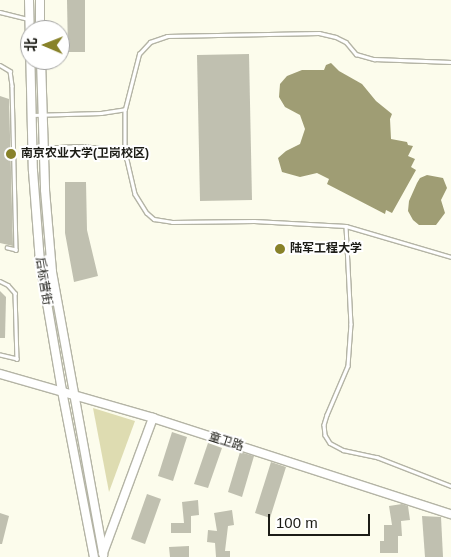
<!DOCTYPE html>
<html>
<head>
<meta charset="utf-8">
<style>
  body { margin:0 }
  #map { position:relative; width:451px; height:557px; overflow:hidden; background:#fcfcec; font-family:Helvetica,"Noto Sans SC",sans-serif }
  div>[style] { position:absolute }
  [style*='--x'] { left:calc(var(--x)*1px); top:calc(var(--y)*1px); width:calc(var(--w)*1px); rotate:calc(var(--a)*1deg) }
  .green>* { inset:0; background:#dedcb1 }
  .water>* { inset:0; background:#9f9d74 }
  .building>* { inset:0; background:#c0c0b0 }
  .roads { filter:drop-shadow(1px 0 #b4b4a5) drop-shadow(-1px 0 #b4b4a5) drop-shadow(0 1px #b4b4a5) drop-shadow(0 -1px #b4b4a5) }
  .lane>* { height:2.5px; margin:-1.25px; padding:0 1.25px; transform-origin:1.25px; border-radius:1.25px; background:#fff }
  .secondary>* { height:8px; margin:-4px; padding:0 4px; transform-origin:4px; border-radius:4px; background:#fff }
  .dots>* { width:14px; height:14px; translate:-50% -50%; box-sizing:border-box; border:2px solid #fff; border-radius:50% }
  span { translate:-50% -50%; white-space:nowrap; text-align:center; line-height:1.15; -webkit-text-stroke:4px #fff; paint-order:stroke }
  .poi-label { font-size:12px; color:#1c1c16; font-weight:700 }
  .left { translate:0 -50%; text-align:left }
  .street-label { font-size:12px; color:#1c1c16 }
  .north { position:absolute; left:20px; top:20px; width:50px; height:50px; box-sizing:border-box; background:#fff; border:1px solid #a4a4a2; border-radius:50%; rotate:271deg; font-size:14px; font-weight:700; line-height:20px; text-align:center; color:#1c1c16 }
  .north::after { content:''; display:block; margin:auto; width:18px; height:22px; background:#888229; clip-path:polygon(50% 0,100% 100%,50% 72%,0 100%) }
  .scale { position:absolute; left:268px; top:514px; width:102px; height:22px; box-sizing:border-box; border:2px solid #1c1c16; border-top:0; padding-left:6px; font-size:15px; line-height:18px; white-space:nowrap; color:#1c1c16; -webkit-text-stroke:4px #fff; paint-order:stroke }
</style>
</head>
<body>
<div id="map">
  <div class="green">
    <div style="clip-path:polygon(93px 408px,135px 421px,109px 492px)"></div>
  </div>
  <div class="water">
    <div style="clip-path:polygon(331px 63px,339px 71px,362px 84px,376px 101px,392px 114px,390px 119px,391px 139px,407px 142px,408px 145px,413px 146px,408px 156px,415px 159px,411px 167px,416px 170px,392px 213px,386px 210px,385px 214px,327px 184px,329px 179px,317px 173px,300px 177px,282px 172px,278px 158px,286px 151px,300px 144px,305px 129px,300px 115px,285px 107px,279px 97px,280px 84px,287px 76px,302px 70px,324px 70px,326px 65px)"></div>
    <div style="clip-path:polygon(427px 175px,443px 178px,447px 188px,441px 200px,445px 213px,436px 225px,419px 225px,413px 220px,408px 211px,409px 201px,417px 183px,420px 178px)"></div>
  </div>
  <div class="building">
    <div style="clip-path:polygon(67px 0,85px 0,85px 52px,68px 52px)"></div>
    <div style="clip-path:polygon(249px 54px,252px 200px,200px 201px,197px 55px)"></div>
    <div style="clip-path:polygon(0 96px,9px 99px,13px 246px,0 243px)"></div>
    <div style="clip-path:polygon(65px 182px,86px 182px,87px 230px,98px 276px,74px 282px,65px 233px)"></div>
    <div style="clip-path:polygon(0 291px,6px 297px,5px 338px,0 338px)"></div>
    <div style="clip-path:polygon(172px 432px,187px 437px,173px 481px,158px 476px)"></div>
    <div style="clip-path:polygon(208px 443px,222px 448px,208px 488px,194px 484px)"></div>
    <div style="clip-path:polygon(240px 452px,254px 456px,242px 497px,228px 492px)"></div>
    <div style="clip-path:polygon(271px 462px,286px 467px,270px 518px,255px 513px)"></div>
    <div style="clip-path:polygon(147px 494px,161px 499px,145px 544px,131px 539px)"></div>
    <div style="clip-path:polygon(198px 500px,199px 515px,191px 516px,191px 533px,171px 533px,171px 523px,184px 523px,182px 502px)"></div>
    <div style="clip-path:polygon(402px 504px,408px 506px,410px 520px,401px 521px,402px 536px,398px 536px,398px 553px,380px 553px,380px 541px,384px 541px,384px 525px,392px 525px,389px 506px)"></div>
    <div style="clip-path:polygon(232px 510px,234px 525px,228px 526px,225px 551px,230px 551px,230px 557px,216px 557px,215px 543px,207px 542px,208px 530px,217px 531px,214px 513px)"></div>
    <div style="clip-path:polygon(0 513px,9px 516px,2px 544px,0 544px)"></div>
    <div style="clip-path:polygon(422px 516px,441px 517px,443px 557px,425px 557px)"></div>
    <div style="clip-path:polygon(189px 546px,189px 557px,170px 557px,169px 547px)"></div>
  </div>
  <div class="roads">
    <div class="lane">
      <div style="--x:0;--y:12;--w:29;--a:14"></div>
      <div style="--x:0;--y:65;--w:12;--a:31"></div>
      <div style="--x:10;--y:71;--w:15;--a:82"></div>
      <div style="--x:12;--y:86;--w:164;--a:88.6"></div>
      <div style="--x:16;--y:250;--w:9;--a:-167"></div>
      <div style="--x:125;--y:109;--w:42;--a:90"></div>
      <div style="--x:32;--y:115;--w:69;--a:-1.7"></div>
      <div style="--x:101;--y:113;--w:24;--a:-9"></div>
      <div style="--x:125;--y:109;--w:57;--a:-75.7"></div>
      <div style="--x:139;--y:54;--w:16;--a:-47"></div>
      <div style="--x:150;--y:42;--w:18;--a:-19"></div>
      <div style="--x:167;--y:36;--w:152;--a:-1.1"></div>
      <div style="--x:319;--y:33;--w:17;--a:13"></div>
      <div style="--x:336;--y:37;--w:11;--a:27"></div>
      <div style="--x:346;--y:42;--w:16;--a:50"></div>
      <div style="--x:356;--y:54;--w:19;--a:16"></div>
      <div style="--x:374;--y:59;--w:77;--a:2.2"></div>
      <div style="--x:35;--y:148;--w:47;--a:-2.4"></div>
      <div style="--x:82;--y:146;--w:43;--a:6.6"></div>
      <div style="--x:125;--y:151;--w:44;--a:76.9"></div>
      <div style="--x:135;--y:194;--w:22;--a:58"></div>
      <div style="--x:147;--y:213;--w:9;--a:41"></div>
      <div style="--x:154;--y:219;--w:18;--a:9"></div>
      <div style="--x:172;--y:222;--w:82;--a:-0.7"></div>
      <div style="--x:254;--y:221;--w:92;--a:3.1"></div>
      <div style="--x:346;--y:226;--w:109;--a:16.4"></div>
      <div style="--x:346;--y:226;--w:98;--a:87.1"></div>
      <div style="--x:351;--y:324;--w:42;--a:94.1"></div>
      <div style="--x:348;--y:366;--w:53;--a:113.2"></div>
      <div style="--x:327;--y:415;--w:10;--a:107"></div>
      <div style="--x:324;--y:425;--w:10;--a:84"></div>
      <div style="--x:325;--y:435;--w:9;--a:58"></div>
      <div style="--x:330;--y:443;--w:15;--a:28"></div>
      <div style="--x:343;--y:450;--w:35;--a:12"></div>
      <div style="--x:377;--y:457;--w:79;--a:21.4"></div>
      <div style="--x:0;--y:281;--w:9;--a:27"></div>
      <div style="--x:8;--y:285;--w:11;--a:49"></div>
      <div style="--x:15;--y:293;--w:66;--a:88.3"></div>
      <div style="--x:17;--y:359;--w:17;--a:-167"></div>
    </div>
    <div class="secondary">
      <div style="--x:29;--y:0;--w:171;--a:88.7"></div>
      <div style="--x:33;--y:171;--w:91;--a:85.6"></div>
      <div style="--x:40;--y:262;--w:131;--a:80.3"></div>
      <div style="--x:62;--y:391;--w:169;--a:79.1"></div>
      <div style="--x:40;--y:0;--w:30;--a:90"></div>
      <div style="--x:41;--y:60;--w:130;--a:88.2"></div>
      <div style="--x:45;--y:190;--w:82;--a:85.1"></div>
      <div style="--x:52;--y:272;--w:287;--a:79.7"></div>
      <div style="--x:0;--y:374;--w:159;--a:16"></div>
      <div style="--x:153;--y:418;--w:313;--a:17.9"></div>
      <div style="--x:103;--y:553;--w:144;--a:-69.7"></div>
    </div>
  </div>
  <div class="dots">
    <div style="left:11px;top:154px;background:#888229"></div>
    <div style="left:280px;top:249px;background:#888229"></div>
  </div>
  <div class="poi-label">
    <span class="left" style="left:21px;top:154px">南京农业大学(卫岗校区)</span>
    <span class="left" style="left:290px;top:249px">陆军工程大学</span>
  </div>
  <div class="street-label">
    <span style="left:43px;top:281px;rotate:81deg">后标营街</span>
    <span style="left:226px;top:442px;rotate:18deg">童卫路</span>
  </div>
  <div class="north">北</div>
  <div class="scale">100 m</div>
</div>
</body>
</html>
